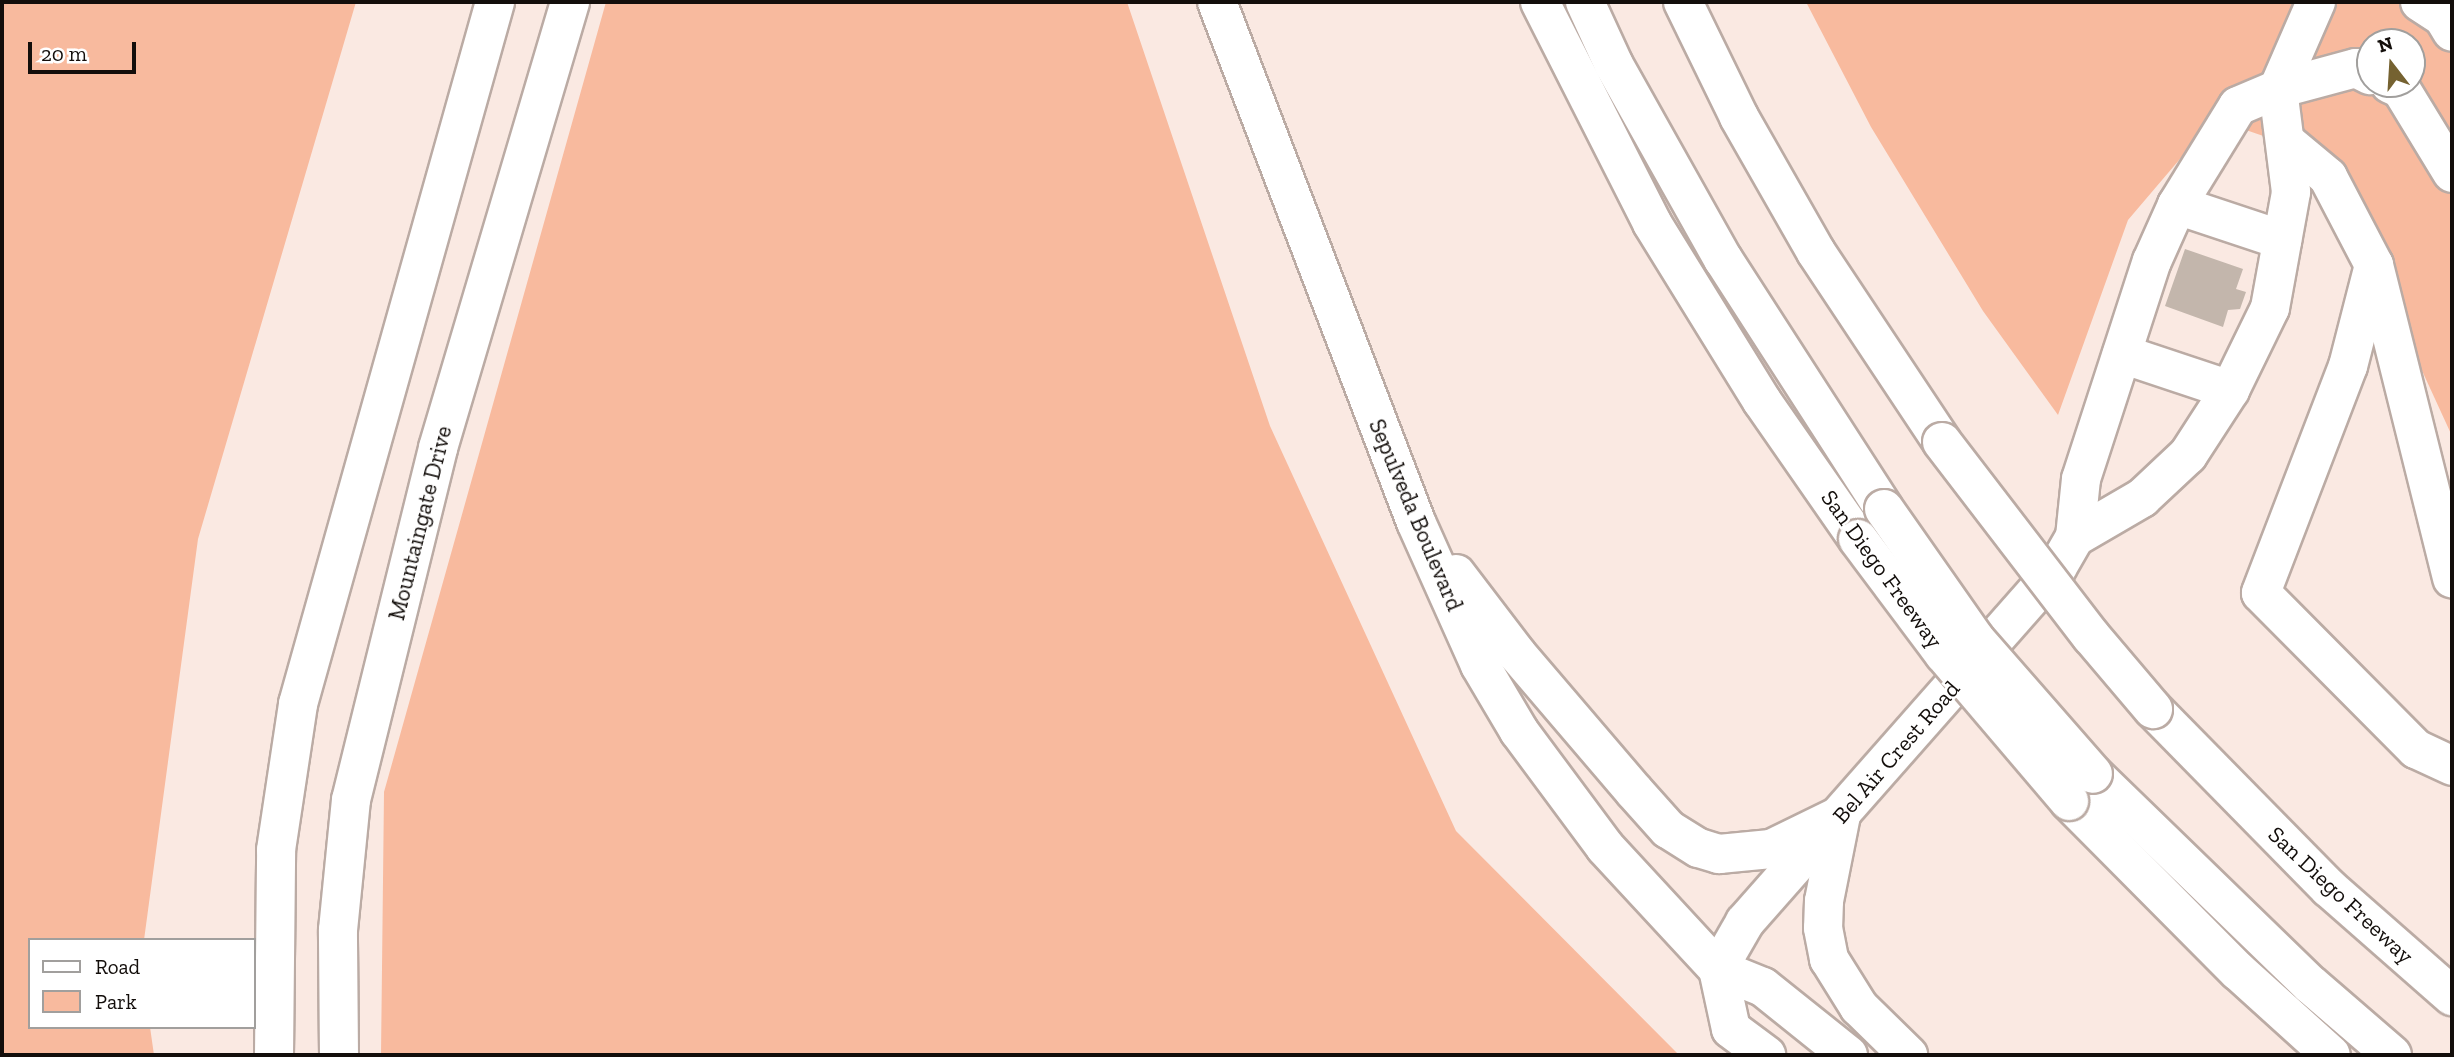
<!DOCTYPE html>
<html>
<head>
<meta charset="utf-8">
<style>
  body { margin:0 }
  #map { position:relative; width:2454px; height:1057px; overflow:hidden; background:#fae9e2; font-family:"Zilla Slab",serif }
  div>[style] { position:absolute }
  [style*='--x'] { left:calc(var(--x)*1px); top:calc(var(--y)*1px); width:calc(var(--w)*1px); rotate:calc(var(--a)*1deg) }
  .green>* { inset:0; background:#f8ba9e }
  .building>* { inset:0; background:#c3b6ac }
  .roads { filter:drop-shadow(2px 0 #bbaba4) drop-shadow(-2px 0 #bbaba4) drop-shadow(0 2px #bbaba4) drop-shadow(0 -2px #bbaba4) }
  .minor>* { height:38px; margin:-19px; padding:0 19px; transform-origin:19px; border-radius:19px; background:#fff }
  .major>* { height:38px; margin:-19px; padding:0 19px; transform-origin:19px; border-radius:19px; background:#fff }
  .highway>* { height:38px; margin:-19px; padding:0 19px; transform-origin:19px; border-radius:19px; background:#fff }
  .bridges { filter:drop-shadow(2px 0 #bbaba4) drop-shadow(-2px 0 #bbaba4) drop-shadow(0 2px #bbaba4) drop-shadow(0 -2px #bbaba4) }
  .highway-bridge>* { height:38px; margin:-19px; padding:0 19px; transform-origin:19px; border-radius:19px; background:#fff }
  span { translate:-50% -50%; white-space:nowrap; text-align:center; line-height:1.15; -webkit-text-stroke:5px #fff; paint-order:stroke }
  .street-label { font-size:23px; color:#130e0b }
  .frame { position:absolute; inset:0; border:4px solid #130e0b; pointer-events:none }
  .legend { position:absolute; left:28px; top:938px; width:228px; height:91px; box-sizing:border-box; background:#fff; border:2px solid #a19f9d; margin:0; padding:9px 12px; list-style:none; font-size:21px; color:#130e0b }
  .legend li { display:flex; align-items:center; gap:14px; height:35px }
  .legend b { width:35px; border:2px solid #a19f9d }
  .north { position:absolute; left:2356px; top:28px; width:70px; height:70px; box-sizing:border-box; background:#fff; border:2px solid #a19f9d; border-radius:50%; rotate:343deg; font-size:19px; font-weight:700; line-height:28px; text-align:center; color:#130e0b }
  .north::after { content:''; display:block; margin:auto; width:24px; height:32px; background:#756231; clip-path:polygon(50% 0,100% 100%,50% 72%,0 100%) }
  .scale { position:absolute; left:28px; top:42px; width:108px; height:32px; box-sizing:border-box; border:4px solid #130e0b; border-top:0; padding-left:9px; font-size:21px; line-height:24px; white-space:nowrap; color:#130e0b; -webkit-text-stroke:5px #fff; paint-order:stroke }
</style>
</head>
<body>
<div id="map">
  <div class="green">
    <div style="clip-path:polygon(2px 2px,356px 2px,198px 539px,144px 940px,30px 940px,30px 1027px,150px 1027px,154px 1055px,2px 1055px)"></div>
    <div style="clip-path:polygon(606px 2px,1127px 2px,1270px 426px,1456px 831px,1679px 1055px,381px 1055px,384px 792px)"></div>
    <div style="clip-path:polygon(evenodd,1806px 2px,2452px 2px,2452px 436px,2324px 157px,2214px 119px,2128px 220px,2058px 415px,1983px 311px,1871px 127px,1806px 2px,2370px 42px,2412px 42px,2412px 84px,2370px 84px,2370px 42px)"></div>
  </div>
  <div class="building">
    <div style="clip-path:polygon(2185px 249px,2243px 269px,2236px 289px,2246px 292px,2240px 309px,2228px 310px,2223px 327px,2165px 306px)"></div>
  </div>
  <div class="roads">
    <div class="minor">
      <div style="--x:2420;--y:2;--w:27;--a:33"></div>
      <div style="--x:2443;--y:17;--w:17;--a:59"></div>
      <div style="--x:2390;--y:84;--w:12;--a:24"></div>
      <div style="--x:2401;--y:89;--w:98;--a:58.7"></div>
      <div style="--x:2285;--y:141;--w:56;--a:39.9"></div>
      <div style="--x:2328;--y:177;--w:99;--a:62.4"></div>
      <div style="--x:2374;--y:265;--w:323;--a:76"></div>
      <div style="--x:2177;--y:205;--w:111;--a:18.4"></div>
      <div style="--x:2374;--y:265;--w:104;--a:104.4"></div>
      <div style="--x:2348;--y:366;--w:243;--a:111"></div>
      <div style="--x:2261;--y:593;--w:220;--a:45.2"></div>
      <div style="--x:2416;--y:749;--w:40;--a:25"></div>
      <div style="--x:2122;--y:354;--w:114;--a:18.4"></div>
      <div style="--x:2075;--y:537;--w:78;--a:-30.2"></div>
      <div style="--x:2142;--y:498;--w:63;--a:-43.1"></div>
      <div style="--x:2188;--y:455;--w:77;--a:-57.1"></div>
      <div style="--x:2230;--y:390;--w:91;--a:-64"></div>
      <div style="--x:2270;--y:308;--w:118;--a:-79.7"></div>
      <div style="--x:2291;--y:192;--w:104;--a:-97.2"></div>
      <div style="--x:2278;--y:89;--w:95;--a:-66.4"></div>
      <div style="--x:1718;--y:969;--w:54;--a:-60.1"></div>
      <div style="--x:1745;--y:922;--w:472;--a:-48.6"></div>
      <div style="--x:2057;--y:568;--w:36;--a:-60"></div>
      <div style="--x:2075;--y:537;--w:58;--a:-84.1"></div>
      <div style="--x:2081;--y:479;--w:229;--a:-72"></div>
      <div style="--x:2152;--y:261;--w:61;--a:-65.9"></div>
      <div style="--x:2177;--y:205;--w:116;--a:-58.4"></div>
      <div style="--x:2238;--y:106;--w:43;--a:-23"></div>
      <div style="--x:2278;--y:89;--w:81;--a:-15.1"></div>
      <div style="--x:2356;--y:68;--w:16;--a:27"></div>
      <div style="--x:274;--y:1055;--w:205;--a:-89.4"></div>
      <div style="--x:276;--y:850;--w:148;--a:-81.4"></div>
      <div style="--x:298;--y:704;--w:729;--a:-74.32"></div>
      <div style="--x:339;--y:1055;--w:125;--a:-90.5"></div>
      <div style="--x:338;--y:930;--w:131;--a:-84.3"></div>
      <div style="--x:351;--y:800;--w:363;--a:-76.1"></div>
      <div style="--x:438;--y:448;--w:465;--a:-73.5"></div>
    </div>
    <div class="major">
      <div style="--x:1217;--y:2;--w:557;--a:69.06"></div>
      <div style="--x:1416;--y:522;--w:157;--a:65.9"></div>
      <div style="--x:1480;--y:665;--w:77;--a:59.4"></div>
      <div style="--x:1519;--y:731;--w:144;--a:53.4"></div>
      <div style="--x:1605;--y:847;--w:166;--a:47.2"></div>
      <div style="--x:1718;--y:969;--w:48;--a:21.8"></div>
      <div style="--x:1763;--y:987;--w:109;--a:38.7"></div>
      <div style="--x:1456;--y:574;--w:101;--a:52.7"></div>
      <div style="--x:1517;--y:654;--w:180;--a:49.5"></div>
      <div style="--x:1634;--y:791;--w:51;--a:48.2"></div>
      <div style="--x:1668;--y:829;--w:36;--a:32"></div>
      <div style="--x:1699;--y:848;--w:21;--a:17"></div>
      <div style="--x:1719;--y:854;--w:52;--a:-5.5"></div>
      <div style="--x:1771;--y:849;--w:78;--a:-25.9"></div>
      <div style="--x:1841;--y:815;--w:88;--a:101.2"></div>
      <div style="--x:1824;--y:901;--w:27;--a:92"></div>
      <div style="--x:1823;--y:928;--w:32;--a:79"></div>
      <div style="--x:1829;--y:959;--w:57;--a:58"></div>
      <div style="--x:1859;--y:1007;--w:69;--a:44.4"></div>
      <div style="--x:1718;--y:969;--w:61;--a:77.8"></div>
      <div style="--x:1731;--y:1029;--w:44;--a:36.6"></div>
    </div>
    <div class="highway">
      <div style="--x:1540;--y:2;--w:248;--a:63.1"></div>
      <div style="--x:1652;--y:223;--w:209;--a:58.3"></div>
      <div style="--x:1762;--y:401;--w:168;--a:55.2"></div>
      <div style="--x:1585;--y:2;--w:69;--a:65.3"></div>
      <div style="--x:1614;--y:65;--w:223;--a:60.7"></div>
      <div style="--x:1723;--y:259;--w:297;--a:57.2"></div>
      <div style="--x:1683;--y:2;--w:128;--a:64"></div>
      <div style="--x:1739;--y:117;--w:155;--a:60.3"></div>
      <div style="--x:1816;--y:252;--w:228;--a:56.4"></div>
      <div style="--x:2153;--y:709;--w:251;--a:45.5"></div>
      <div style="--x:2329;--y:888;--w:164;--a:41.3"></div>
      <div style="--x:2093;--y:774;--w:303;--a:44.1"></div>
      <div style="--x:2311;--y:985;--w:107;--a:40.8"></div>
      <div style="--x:2069;--y:801;--w:240;--a:45.2"></div>
      <div style="--x:2238;--y:971;--w:125;--a:42.1"></div>
    </div>
  </div>
  <div class="bridges">
    <div class="highway-bridge">
      <div style="--x:1942;--y:442;--w:245;--a:52.5"></div>
      <div style="--x:2091;--y:636;--w:96;--a:49.7"></div>
      <div style="--x:1884;--y:509;--w:159;--a:55"></div>
      <div style="--x:1975;--y:639;--w:179;--a:48.8"></div>
      <div style="--x:1858;--y:539;--w:144;--a:53.2"></div>
      <div style="--x:1944;--y:654;--w:193;--a:49.6"></div>
    </div>
  </div>
  <div class="street-label">
    <span style="left:1416px;top:515px;rotate:67deg">Sepulveda Boulevard</span>
    <span style="left:420px;top:523px;rotate:-76deg">Mountaingate Drive</span>
    <span style="left:1882px;top:569px;rotate:54deg">San Diego Freeway</span>
    <span style="left:1896px;top:752px;rotate:-49deg">Bel Air Crest Road</span>
    <span style="left:2341px;top:895px;rotate:43deg">San Diego Freeway</span>
  </div>
  <div class="frame"></div>
  <ul class="legend">
  <li><b style="height:9px;background:#fff"></b>Road</li>
  <li><b style="height:19px;background:#f8ba9e"></b>Park</li>
  </ul>
  <div class="north">N</div>
  <div class="scale">20 m</div>
</div>
</body>
</html>
